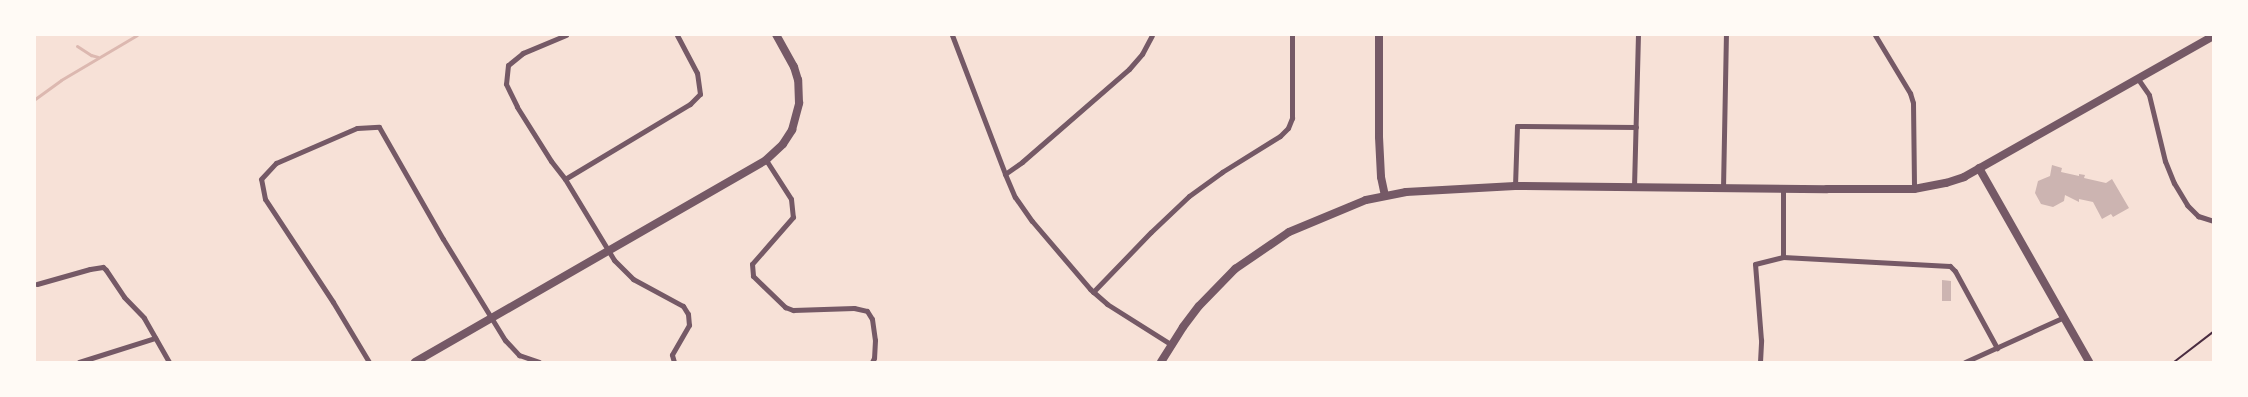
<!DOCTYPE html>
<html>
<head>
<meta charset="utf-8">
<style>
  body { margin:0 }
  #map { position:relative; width:2248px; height:397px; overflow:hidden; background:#f7e1d7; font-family:Mulish,sans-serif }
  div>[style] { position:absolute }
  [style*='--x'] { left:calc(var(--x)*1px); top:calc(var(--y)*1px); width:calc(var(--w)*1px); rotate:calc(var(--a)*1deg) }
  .stream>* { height:3px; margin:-1.5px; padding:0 1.5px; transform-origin:1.5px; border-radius:1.5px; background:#dcb8b0 }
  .building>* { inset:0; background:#ccb4b1 }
  .path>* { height:2px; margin:-1px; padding:0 1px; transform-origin:1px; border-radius:1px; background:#4a2c40 }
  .minor>* { height:5px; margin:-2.5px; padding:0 2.5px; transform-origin:2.5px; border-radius:2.5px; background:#755966 }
  .tertiary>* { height:8px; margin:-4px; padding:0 4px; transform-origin:4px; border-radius:4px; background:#755966 }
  span { translate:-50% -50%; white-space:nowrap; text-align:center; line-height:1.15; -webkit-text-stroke:4px #fffaf5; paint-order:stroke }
  .frame { position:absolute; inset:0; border:36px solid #fffaf5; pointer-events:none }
</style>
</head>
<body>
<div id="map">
  <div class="stream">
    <div style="--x:77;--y:46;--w:17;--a:33"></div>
    <div style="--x:91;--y:55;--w:7;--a:16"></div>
    <div style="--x:35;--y:99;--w:32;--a:-36"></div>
    <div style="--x:61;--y:80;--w:88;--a:-30.6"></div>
  </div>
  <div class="building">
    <div style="clip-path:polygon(2052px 165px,2062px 168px,2061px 172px,2079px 176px,2079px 174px,2085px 175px,2084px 178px,2106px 183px,2112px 179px,2129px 208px,2113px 217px,2111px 214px,2102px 219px,2093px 202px,2079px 199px,2079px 202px,2065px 195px,2064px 201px,2053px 207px,2041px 204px,2035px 193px,2038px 181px,2050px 176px)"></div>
    <div style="clip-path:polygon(1942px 280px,1951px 281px,1951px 301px,1942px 301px)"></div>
  </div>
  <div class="path">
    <div style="--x:2174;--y:362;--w:49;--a:-37.6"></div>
  </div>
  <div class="minor">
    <div style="--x:566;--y:35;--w:47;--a:157.3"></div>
    <div style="--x:523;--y:53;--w:19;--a:141"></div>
    <div style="--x:508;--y:65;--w:19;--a:96"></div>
    <div style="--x:506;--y:84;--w:25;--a:64"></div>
    <div style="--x:517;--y:107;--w:64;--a:57.8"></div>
    <div style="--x:551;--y:161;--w:23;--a:52"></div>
    <div style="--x:565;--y:179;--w:95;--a:58.8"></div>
    <div style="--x:614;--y:260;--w:27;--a:45"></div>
    <div style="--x:633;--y:279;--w:57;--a:28.4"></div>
    <div style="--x:683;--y:306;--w:9;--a:58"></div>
    <div style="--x:688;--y:314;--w:11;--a:85"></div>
    <div style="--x:689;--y:325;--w:34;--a:120"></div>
    <div style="--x:672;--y:355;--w:7;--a:74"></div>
    <div style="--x:952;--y:35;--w:149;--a:69.1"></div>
    <div style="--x:1005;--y:174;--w:25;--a:67"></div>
    <div style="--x:1015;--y:197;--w:29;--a:55"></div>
    <div style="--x:1032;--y:221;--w:89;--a:49.5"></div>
    <div style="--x:1090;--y:289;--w:23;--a:41"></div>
    <div style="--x:1107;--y:304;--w:77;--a:32.2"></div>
    <div style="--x:1875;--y:35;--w:68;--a:58.9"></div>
    <div style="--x:1910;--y:93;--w:10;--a:73"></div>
    <div style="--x:1913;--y:103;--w:86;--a:89.3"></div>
    <div style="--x:2138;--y:79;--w:19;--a:55"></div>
    <div style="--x:2149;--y:95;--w:68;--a:76.4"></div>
    <div style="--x:2165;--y:161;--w:24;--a:68"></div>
    <div style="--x:2174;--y:183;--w:26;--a:59"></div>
    <div style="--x:2187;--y:205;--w:16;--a:45"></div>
    <div style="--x:2198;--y:216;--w:16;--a:18"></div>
    <div style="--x:766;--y:160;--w:46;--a:57.3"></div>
    <div style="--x:791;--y:199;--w:18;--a:84"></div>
    <div style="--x:793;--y:217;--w:62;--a:131.1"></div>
    <div style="--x:752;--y:264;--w:12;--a:85"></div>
    <div style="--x:753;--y:276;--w:45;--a:44.1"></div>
    <div style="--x:785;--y:307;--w:9;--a:21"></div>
    <div style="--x:793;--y:310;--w:61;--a:-1.9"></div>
    <div style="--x:854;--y:308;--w:13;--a:13"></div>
    <div style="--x:867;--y:311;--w:9;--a:58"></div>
    <div style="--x:872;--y:319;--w:21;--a:82"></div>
    <div style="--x:875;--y:340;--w:18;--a:93"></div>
    <div style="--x:874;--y:358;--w:4;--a:117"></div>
    <div style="--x:1005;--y:174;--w:21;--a:-35"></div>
    <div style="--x:1022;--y:162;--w:142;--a:-41"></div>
    <div style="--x:1129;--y:69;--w:20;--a:-49"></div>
    <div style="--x:1142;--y:54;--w:21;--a:-62"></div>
    <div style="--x:565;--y:179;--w:146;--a:-31"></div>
    <div style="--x:690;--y:104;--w:14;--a:-45"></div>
    <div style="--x:700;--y:94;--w:21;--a:-98"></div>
    <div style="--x:697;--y:73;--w:43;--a:-117.8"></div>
    <div style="--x:1515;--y:186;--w:60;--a:-88.1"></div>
    <div style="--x:1517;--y:126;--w:119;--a:0.5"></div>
    <div style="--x:1634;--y:187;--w:152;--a:-88.5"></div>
    <div style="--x:1723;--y:188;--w:153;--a:-88.9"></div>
    <div style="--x:1783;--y:257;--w:68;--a:-90"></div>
    <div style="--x:37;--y:284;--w:55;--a:-15.8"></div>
    <div style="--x:90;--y:269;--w:13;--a:-9"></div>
    <div style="--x:103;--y:267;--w:4;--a:45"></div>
    <div style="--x:106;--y:270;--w:32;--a:56"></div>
    <div style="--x:124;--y:297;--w:29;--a:46"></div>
    <div style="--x:144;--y:318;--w:51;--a:60.4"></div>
    <div style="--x:1093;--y:292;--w:83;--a:-46"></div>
    <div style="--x:1151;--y:232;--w:52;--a:-43.5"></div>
    <div style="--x:1189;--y:196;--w:41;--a:-36"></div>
    <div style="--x:1222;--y:172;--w:68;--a:-31.8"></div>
    <div style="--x:1280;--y:136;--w:11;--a:-45"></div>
    <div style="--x:1288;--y:128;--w:11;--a:-68"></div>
    <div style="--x:1292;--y:118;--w:83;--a:-90"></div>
    <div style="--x:79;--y:362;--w:80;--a:-17.5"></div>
    <div style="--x:369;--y:362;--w:70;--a:-121"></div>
    <div style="--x:333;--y:302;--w:123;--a:-123.4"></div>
    <div style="--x:265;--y:199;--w:20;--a:-101"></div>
    <div style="--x:261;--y:179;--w:22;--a:-47"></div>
    <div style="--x:276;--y:163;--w:88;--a:-23.4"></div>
    <div style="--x:357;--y:128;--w:22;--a:-3"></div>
    <div style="--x:379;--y:127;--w:129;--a:60.3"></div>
    <div style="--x:443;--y:239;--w:119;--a:58.5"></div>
    <div style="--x:505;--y:340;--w:21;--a:47"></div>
    <div style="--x:519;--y:355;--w:21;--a:19"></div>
    <div style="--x:1760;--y:362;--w:22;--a:-87"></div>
    <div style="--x:1761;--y:340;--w:76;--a:-94.5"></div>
    <div style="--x:1755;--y:264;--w:29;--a:-14"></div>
    <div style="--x:1783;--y:257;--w:167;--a:3.1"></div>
    <div style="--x:1950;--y:266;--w:7;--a:45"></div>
    <div style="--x:1955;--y:271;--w:88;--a:61.4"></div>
    <div style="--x:1965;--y:362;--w:109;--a:-24.4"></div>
  </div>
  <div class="tertiary">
    <div style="--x:1379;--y:35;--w:102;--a:90"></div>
    <div style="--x:1379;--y:137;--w:40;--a:87.1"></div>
    <div style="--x:1381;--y:177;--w:19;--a:78"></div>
    <div style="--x:1979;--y:168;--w:223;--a:60.4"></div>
    <div style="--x:415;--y:362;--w:405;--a:-29.9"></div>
    <div style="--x:766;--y:160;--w:23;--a:-43"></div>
    <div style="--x:783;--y:144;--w:17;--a:-57"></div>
    <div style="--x:792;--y:130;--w:28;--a:-75"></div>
    <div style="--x:799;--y:103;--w:23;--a:-92"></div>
    <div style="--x:798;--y:80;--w:14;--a:-107"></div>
    <div style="--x:794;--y:67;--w:37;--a:-119"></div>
    <div style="--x:1161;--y:362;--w:41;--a:-57.8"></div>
    <div style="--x:1183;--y:327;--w:26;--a:-53"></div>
    <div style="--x:1199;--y:306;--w:52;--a:-45.8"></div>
    <div style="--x:1235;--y:269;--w:65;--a:-34.4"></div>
    <div style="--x:1289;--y:232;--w:83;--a:-22.6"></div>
    <div style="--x:1366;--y:200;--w:41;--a:-11.3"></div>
    <div style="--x:1406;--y:192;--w:109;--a:-3.2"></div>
    <div style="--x:1515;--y:186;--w:312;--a:0.6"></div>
    <div style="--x:1827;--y:189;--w:87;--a:0"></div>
    <div style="--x:1914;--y:189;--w:33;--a:-11"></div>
    <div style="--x:1946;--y:183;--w:19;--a:-18"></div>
    <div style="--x:1964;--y:177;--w:286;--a:-29.5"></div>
  </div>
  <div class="frame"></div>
</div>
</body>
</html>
